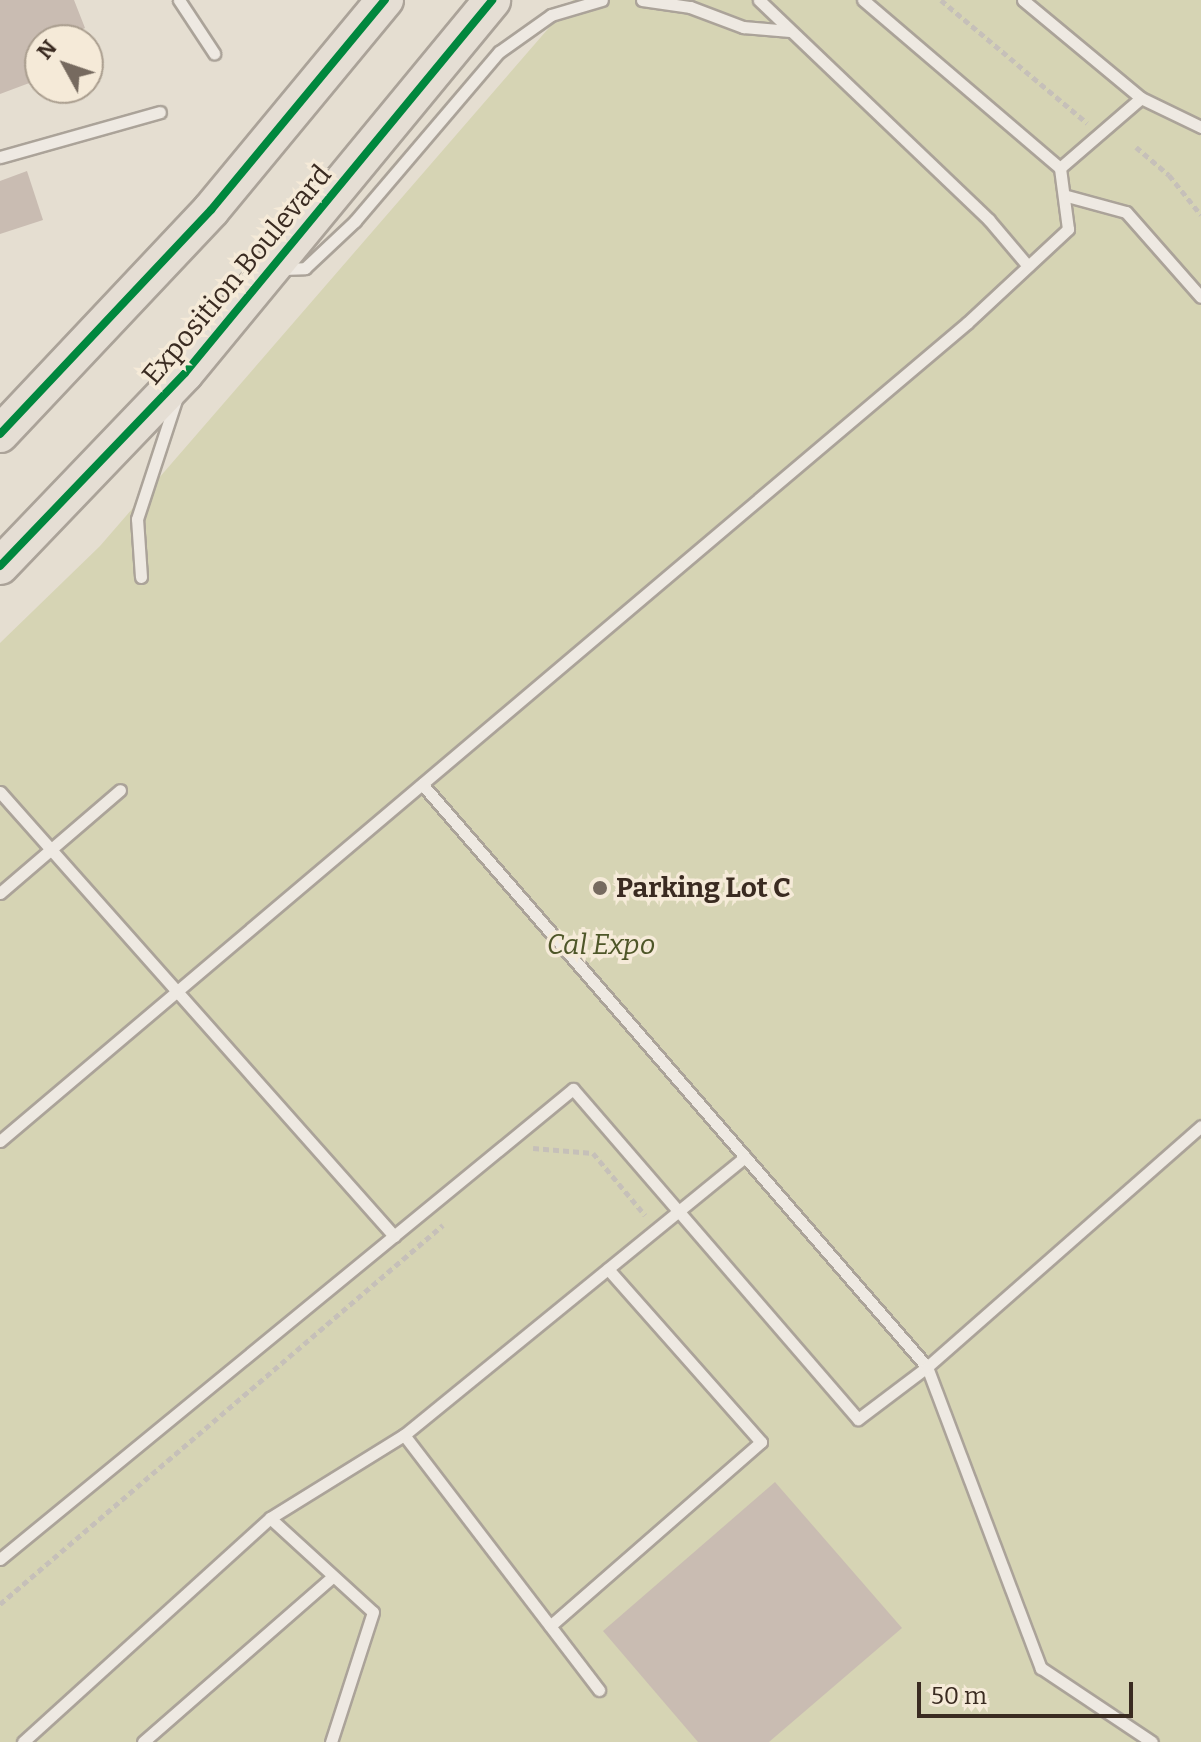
<!DOCTYPE html>
<html>
<head>
<meta charset="utf-8">
<style>
  body { margin:0 }
  #map { position:relative; width:1201px; height:1742px; overflow:hidden; background:#e5ded1; font-family:Bitter,serif }
  div>[style] { position:absolute }
  [style*='--x'] { left:calc(var(--x)*1px); top:calc(var(--y)*1px); width:calc(var(--w)*1px); rotate:calc(var(--a)*1deg) }
  .green>* { inset:0; background:#d6d4b4 }
  .building>* { inset:0; background:#c9bcb2 }
  .path>* { height:5px; margin-top:-2.5px; transform-origin:0; background:repeating-linear-gradient(90deg,#c6c0b9 0 6px,transparent 0 10px) }
  .roads { filter:drop-shadow(2px 0 #aba399) drop-shadow(-2px 0 #aba399) drop-shadow(0 2px #aba399) drop-shadow(0 -2px #aba399) }
  .service>* { height:11px; margin:-5.5px; padding:0 5.5px; transform-origin:5.5px; border-radius:5.5px; background:#eee9e2 }
  .primary>* { height:36px; margin:-18px; padding:0 18px; transform-origin:18px; border-radius:18px; background:#e5ded4 }
  .cycleway>* { height:8px; margin:-4px; padding:0 4px; transform-origin:4px; border-radius:4px; background:#00873e }
  .dots>* { width:22px; height:22px; translate:-50% -50%; box-sizing:border-box; border:4px solid #f5ead8; border-radius:50% }
  span { translate:-50% -50%; white-space:nowrap; text-align:center; line-height:1.15; -webkit-text-stroke:7px #f5ead8; paint-order:stroke }
  .street-label { font-size:28px; color:#3a2b21 }
  .poi-label { font-size:28px; color:#3a2b21; font-weight:700 }
  .left { translate:0 -50%; text-align:left }
  .park-label { font-size:28px; color:#4e5628; font-style:italic }
  .north { position:absolute; left:24px; top:24px; width:80px; height:80px; box-sizing:border-box; background:#f5ead8; border:2px solid #aa9e8f; border-radius:50%; rotate:310deg; font-size:22px; font-weight:700; line-height:32px; text-align:center; color:#3a2b21 }
  .north::after { content:''; display:block; margin:auto; width:28px; height:36px; background:#766a5f; clip-path:polygon(50% 0,100% 100%,50% 72%,0 100%) }
  .scale { position:absolute; left:917px; top:1682px; width:216px; height:36px; box-sizing:border-box; border:4px solid #3a2b21; border-top:0; padding-left:10px; font-size:24px; line-height:28px; white-space:nowrap; color:#3a2b21; -webkit-text-stroke:6px #f5ead8; paint-order:stroke }
</style>
</head>
<body>
<div id="map">
  <div class="green">
    <div style="clip-path:polygon(573px 0,1201px 0,1201px 1742px,0 1742px,0 643px,100px 546px)"></div>
  </div>
  <div class="building">
    <div style="clip-path:polygon(0 0,74px 0,85px 28px,69px 35px,70px 40px,40px 40px,40px 79px,0 94px)"></div>
    <div style="clip-path:polygon(27px 171px,43px 220px,0 234px,0 181px)"></div>
    <div style="clip-path:polygon(775px 1482px,902px 1628px,769px 1742px,698px 1742px,603px 1631px)"></div>
  </div>
  <div class="path">
    <div style="--x:941;--y:0;--w:191;--a:40.1"></div>
    <div style="--x:1136;--y:147;--w:43;--a:40.3"></div>
    <div style="--x:1169;--y:175;--w:51;--a:51.3"></div>
    <div style="--x:533;--y:1148;--w:60;--a:4.8"></div>
    <div style="--x:593;--y:1153;--w:81;--a:50"></div>
    <div style="--x:0;--y:1604;--w:583;--a:-40.55"></div>
  </div>
  <div class="roads">
    <div class="service">
      <div style="--x:179;--y:0;--w:64;--a:56.6"></div>
      <div style="--x:642;--y:0;--w:49;--a:8.3"></div>
      <div style="--x:690;--y:7;--w:57;--a:20.7"></div>
      <div style="--x:743;--y:27;--w:47;--a:4.9"></div>
      <div style="--x:759;--y:0;--w:318;--a:43.7"></div>
      <div style="--x:989;--y:220;--w:60;--a:49.7"></div>
      <div style="--x:1023;--y:0;--w:153;--a:39.7"></div>
      <div style="--x:1141;--y:98;--w:107;--a:139.2"></div>
      <div style="--x:1141;--y:98;--w:67;--a:25.8"></div>
      <div style="--x:0;--y:157;--w:166;--a:-15.7"></div>
      <div style="--x:1067;--y:196;--w:61;--a:15.2"></div>
      <div style="--x:1126;--y:212;--w:113;--a:48.6"></div>
      <div style="--x:282;--y:269;--w:23;--a:-2"></div>
      <div style="--x:305;--y:268;--w:69;--a:-43.2"></div>
      <div style="--x:355;--y:221;--w:222;--a:-49.6"></div>
      <div style="--x:499;--y:52;--w:64;--a:-35.4"></div>
      <div style="--x:551;--y:15;--w:53;--a:-16.4"></div>
      <div style="--x:141;--y:577;--w:58;--a:-93.9"></div>
      <div style="--x:137;--y:519;--w:125;--a:-71.9"></div>
      <div style="--x:422;--y:784;--w:771;--a:49.1"></div>
      <div style="--x:927;--y:1367;--w:322;--a:69.3"></div>
      <div style="--x:1041;--y:1668;--w:133;--a:33.7"></div>
      <div style="--x:0;--y:792;--w:594;--a:48.41"></div>
      <div style="--x:0;--y:893;--w:158;--a:-40.6"></div>
      <div style="--x:0;--y:1141;--w:1267;--a:-40.23"></div>
      <div style="--x:967;--y:323;--w:138;--a:-42.9"></div>
      <div style="--x:1068;--y:229;--w:62;--a:-97.5"></div>
      <div style="--x:1060;--y:168;--w:259;--a:-139.5"></div>
      <div style="--x:270;--y:1518;--w:158;--a:-31.8"></div>
      <div style="--x:0;--y:1559;--w:741;--a:-39.36"></div>
      <div style="--x:573;--y:1089;--w:436;--a:49.2"></div>
      <div style="--x:858;--y:1419;--w:86;--a:-37"></div>
      <div style="--x:927;--y:1367;--w:365;--a:-41.3"></div>
      <div style="--x:550;--y:1626;--w:280;--a:-41.1"></div>
      <div style="--x:761;--y:1442;--w:231;--a:-131.5"></div>
      <div style="--x:599;--y:1690;--w:321;--a:-127.4"></div>
      <div style="--x:404;--y:1435;--w:440;--a:-39.2"></div>
      <div style="--x:23;--y:1742;--w:333;--a:-42.2"></div>
      <div style="--x:270;--y:1518;--w:139;--a:42.4"></div>
      <div style="--x:373;--y:1612;--w:137;--a:107.9"></div>
      <div style="--x:143;--y:1742;--w:252;--a:-41.1"></div>
    </div>
    <div class="primary">
      <div style="--x:0;--y:434;--w:308;--a:-46.7"></div>
      <div style="--x:211;--y:210;--w:273;--a:-50.4"></div>
      <div style="--x:0;--y:566;--w:267;--a:-46.2"></div>
      <div style="--x:185;--y:373;--w:483;--a:-50.5"></div>
    </div>
  </div>
  <div class="cycleway">
    <div style="--x:0;--y:434;--w:308;--a:-46.7"></div>
    <div style="--x:211;--y:210;--w:273;--a:-50.4"></div>
    <div style="--x:0;--y:566;--w:267;--a:-46.2"></div>
    <div style="--x:185;--y:373;--w:483;--a:-50.5"></div>
  </div>
  <div class="dots">
    <div style="left:600px;top:888px;background:#766a5f"></div>
  </div>
  <div class="street-label">
    <span style="left:237px;top:275px;rotate:-50deg">Exposition Boulevard</span>
  </div>
  <div class="poi-label">
    <span class="left" style="left:616px;top:888px">Parking Lot C</span>
  </div>
  <div class="park-label">
    <span style="left:601px;top:945px">Cal Expo</span>
  </div>
  <div class="north">N</div>
  <div class="scale">50 m</div>
</div>
</body>
</html>
